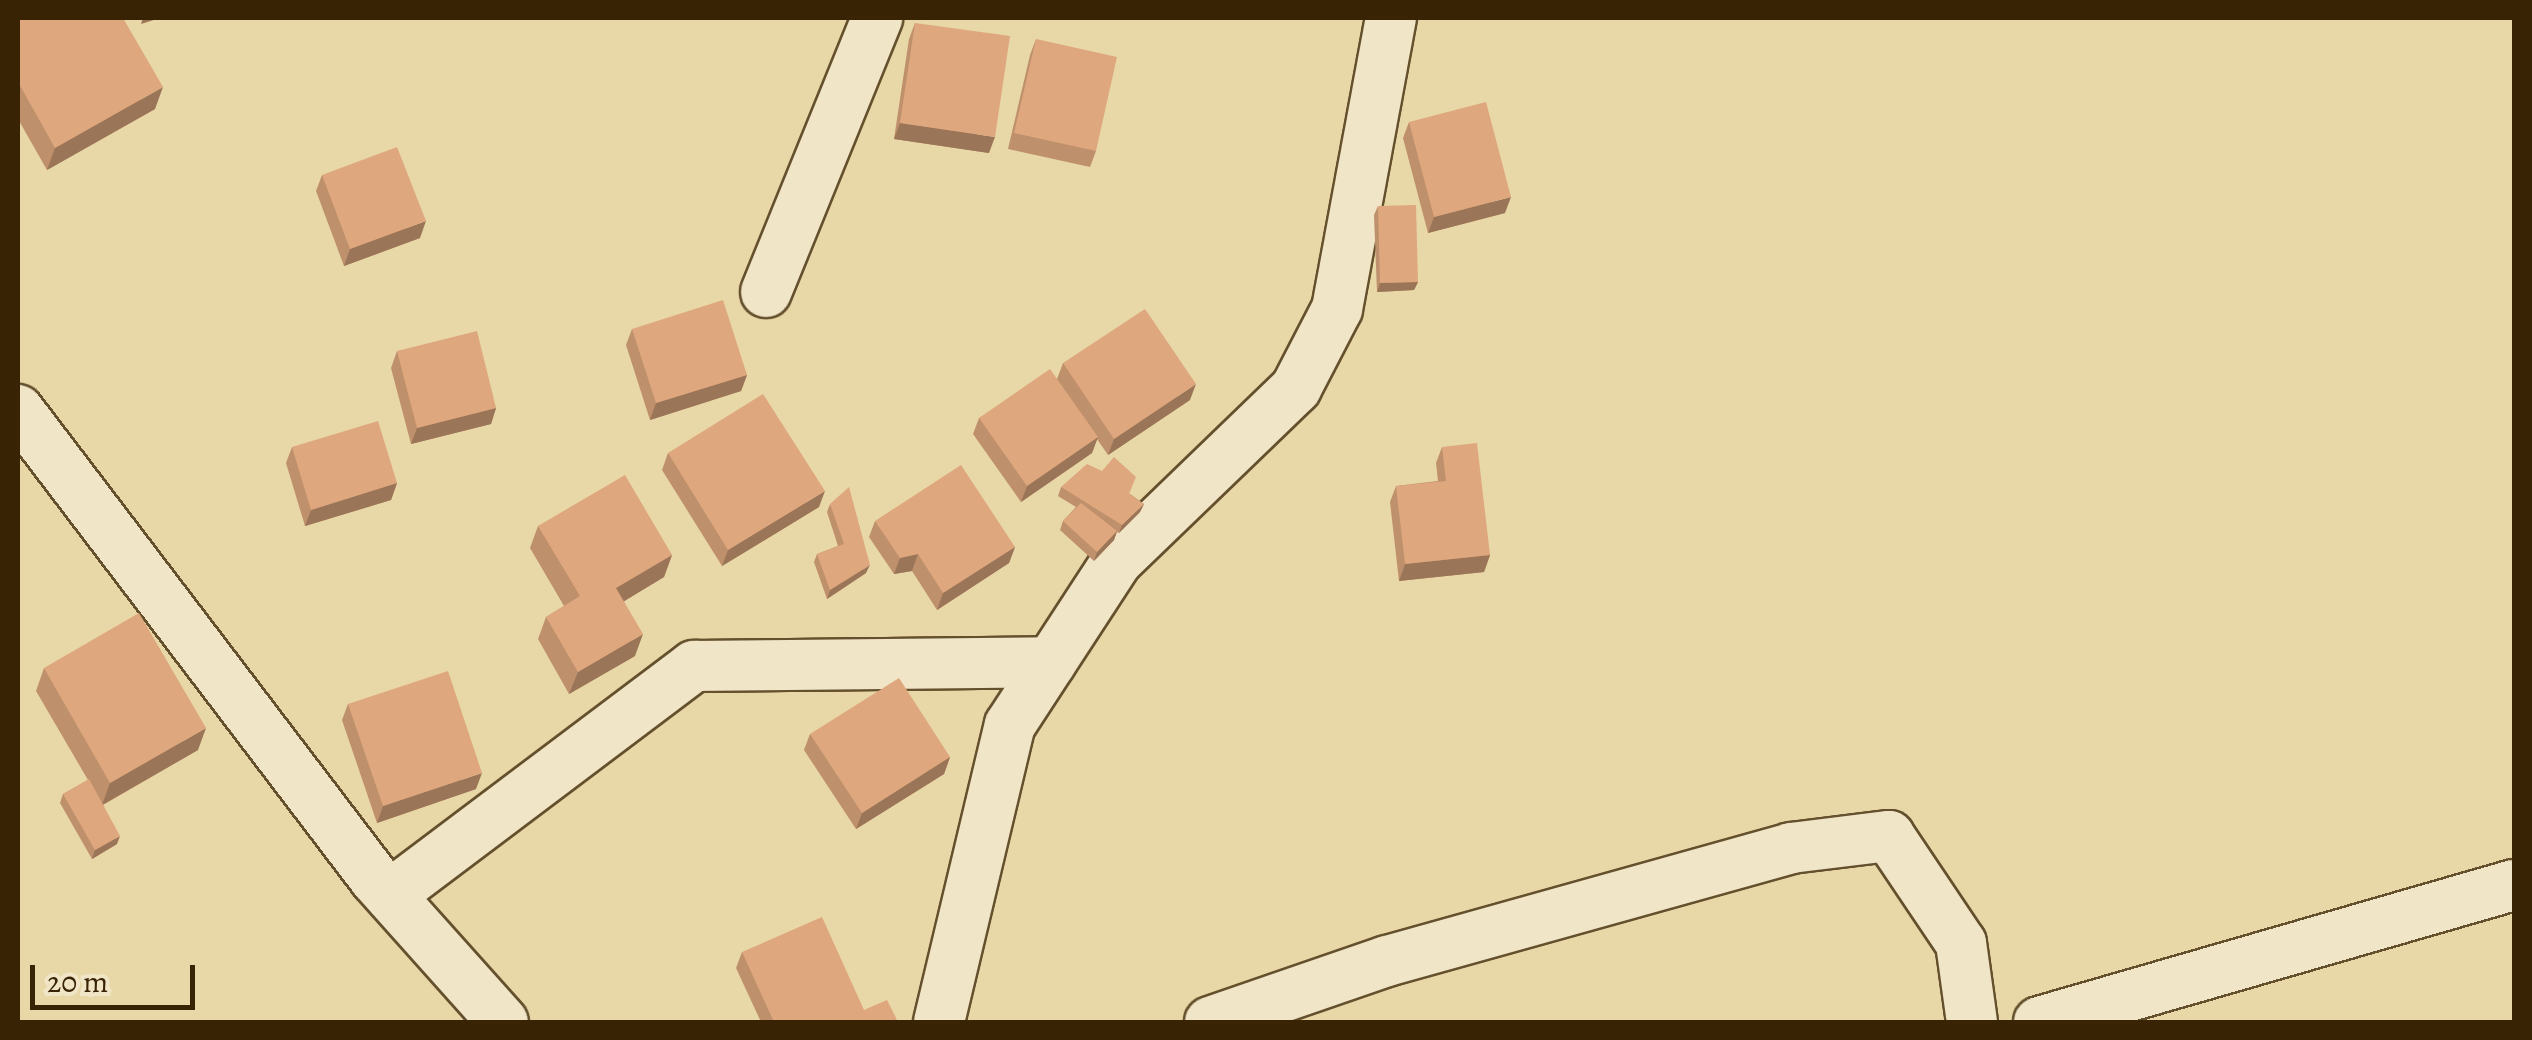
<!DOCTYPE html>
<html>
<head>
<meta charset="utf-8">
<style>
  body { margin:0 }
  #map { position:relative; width:2532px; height:1040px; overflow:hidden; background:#e8d7a7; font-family:Alegreya,serif }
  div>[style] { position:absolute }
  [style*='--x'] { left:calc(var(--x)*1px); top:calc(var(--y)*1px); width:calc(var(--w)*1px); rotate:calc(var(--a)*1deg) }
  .roads { filter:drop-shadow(2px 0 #64502d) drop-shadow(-2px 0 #64502d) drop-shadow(0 2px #64502d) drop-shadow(0 -2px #64502d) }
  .minor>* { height:50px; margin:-25px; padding:0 25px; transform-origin:25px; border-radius:25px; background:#f0e5c6 }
  .wall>* { inset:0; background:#bf906c }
  .shaded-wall>* { inset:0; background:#9b7558 }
  .building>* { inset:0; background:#dea77d }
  span { translate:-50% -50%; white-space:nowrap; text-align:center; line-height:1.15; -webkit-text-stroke:8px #f0e5c6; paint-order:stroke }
  .frame { position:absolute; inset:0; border:20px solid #382304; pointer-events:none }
  .scale { position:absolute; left:30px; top:965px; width:165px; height:45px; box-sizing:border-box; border:5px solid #382304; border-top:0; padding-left:12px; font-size:30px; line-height:35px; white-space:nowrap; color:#382304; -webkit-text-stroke:8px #f0e5c6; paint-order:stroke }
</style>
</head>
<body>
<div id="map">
  <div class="roads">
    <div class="minor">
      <div style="--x:766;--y:292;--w:296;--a:-67.9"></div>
      <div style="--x:18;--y:410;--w:589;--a:52.72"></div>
      <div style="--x:375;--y:879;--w:192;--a:48.2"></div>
      <div style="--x:390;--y:895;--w:381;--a:-37"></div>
      <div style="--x:694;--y:666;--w:357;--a:-0.6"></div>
      <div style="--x:939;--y:1022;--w:305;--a:-76.6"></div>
      <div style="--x:1010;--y:725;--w:196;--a:-56.9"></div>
      <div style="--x:1117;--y:561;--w:249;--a:-44"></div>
      <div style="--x:1296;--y:388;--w:89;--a:-62.6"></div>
      <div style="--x:1337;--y:309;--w:296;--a:-79.5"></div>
      <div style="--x:1210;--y:1022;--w:187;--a:-19"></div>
      <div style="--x:1387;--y:961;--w:420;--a:-15.6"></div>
      <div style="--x:1791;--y:848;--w:99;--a:-7"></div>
      <div style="--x:1889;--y:836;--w:129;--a:56.1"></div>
      <div style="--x:1961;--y:943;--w:80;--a:82.1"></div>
      <div style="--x:2039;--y:1022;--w:494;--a:-16.1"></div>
    </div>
  </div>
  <div class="wall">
    <div style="clip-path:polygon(18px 18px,155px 109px,47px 170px,18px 119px)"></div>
    <div style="clip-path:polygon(915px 23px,989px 153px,894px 139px,909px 39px)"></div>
    <div style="clip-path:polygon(1036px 39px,1096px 151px,1090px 167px,1008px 149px,1030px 55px)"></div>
    <div style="clip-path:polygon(1409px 122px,1505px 213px,1428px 233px,1403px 138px)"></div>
    <div style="clip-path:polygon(322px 175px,420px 238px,344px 266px,316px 191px)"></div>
    <div style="clip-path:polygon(1378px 206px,1418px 282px,1414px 290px,1377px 292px,1374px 215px)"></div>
    <div style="clip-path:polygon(632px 329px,747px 375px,741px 391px,650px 420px,626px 345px)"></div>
    <div style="clip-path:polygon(397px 351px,496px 408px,491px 424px,411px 444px,391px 368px)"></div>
    <div style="clip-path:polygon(1063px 363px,1190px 400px,1108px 455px,1097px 439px,1092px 453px,1021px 502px,973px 434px,979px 418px,1057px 379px)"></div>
    <div style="clip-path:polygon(292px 447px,397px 483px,391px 500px,305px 526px,286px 463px)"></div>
    <div style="clip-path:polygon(1442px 447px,1490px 555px,1484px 572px,1399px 581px,1390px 502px,1396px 486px,1438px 481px,1436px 463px)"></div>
    <div style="clip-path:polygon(668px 453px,819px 507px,722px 566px,662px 470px)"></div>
    <div style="clip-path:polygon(1061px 487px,1130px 494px,1144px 504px,1140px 512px,1119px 533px,1117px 532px,1114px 540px,1094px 561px,1060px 530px,1063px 521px,1076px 507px,1058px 496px)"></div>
    <div style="clip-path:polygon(830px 504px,866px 573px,827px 599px,814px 562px,817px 554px,838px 546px,827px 512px)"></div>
    <div style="clip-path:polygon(875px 521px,1015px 547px,1009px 563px,937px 610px,912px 571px,894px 574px,869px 537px)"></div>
    <div style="clip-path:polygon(538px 526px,672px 555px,664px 577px,624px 601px,635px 656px,569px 694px,538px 639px,546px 617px,564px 606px,530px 548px)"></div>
    <div style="clip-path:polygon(44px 668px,198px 750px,103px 805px,117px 844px,92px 859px,60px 803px,63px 794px,88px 780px,36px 691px)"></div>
    <div style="clip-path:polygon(348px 704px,476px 789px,377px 823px,342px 720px)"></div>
    <div style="clip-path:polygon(810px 734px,950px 757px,944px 774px,856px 829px,804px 750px)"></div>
    <div style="clip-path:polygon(742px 952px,864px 1010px,898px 1022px,761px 1022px,736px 968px)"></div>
  </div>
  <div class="shaded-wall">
    <div style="clip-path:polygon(143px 18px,160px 18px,141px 24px)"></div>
    <div style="clip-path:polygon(163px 87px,155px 109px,47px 170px,55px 148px)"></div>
    <div style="clip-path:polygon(900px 123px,995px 137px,989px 153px,894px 139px)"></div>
    <div style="clip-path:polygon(1511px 197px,1505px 213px,1428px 233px,1434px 217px)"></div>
    <div style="clip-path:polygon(426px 221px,420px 238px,344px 266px,350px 249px)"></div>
    <div style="clip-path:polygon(1418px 282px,1414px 290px,1377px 292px,1380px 283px)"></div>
    <div style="clip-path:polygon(747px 375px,741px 391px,650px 420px,656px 403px)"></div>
    <div style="clip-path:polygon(1196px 384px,1190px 400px,1108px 455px,1114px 439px)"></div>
    <div style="clip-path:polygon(496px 408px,491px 424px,411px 444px,417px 428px)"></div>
    <div style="clip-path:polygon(1098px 437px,1092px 453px,1021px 502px,1027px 486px)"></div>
    <div style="clip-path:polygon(397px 483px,391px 500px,305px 526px,311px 510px)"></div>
    <div style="clip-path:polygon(825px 491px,819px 507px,722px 566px,728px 550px)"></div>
    <div style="clip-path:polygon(1144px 504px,1140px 512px,1119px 533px,1122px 525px)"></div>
    <div style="clip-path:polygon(1117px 531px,1114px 540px,1094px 561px,1097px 552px)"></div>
    <div style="clip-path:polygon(1015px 547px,1009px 563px,937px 610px,943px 593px)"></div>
    <div style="clip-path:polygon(918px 554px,912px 571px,894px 574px,900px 558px)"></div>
    <div style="clip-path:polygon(672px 555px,664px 577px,608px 611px,616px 588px)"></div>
    <div style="clip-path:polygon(1490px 555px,1484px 572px,1399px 581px,1405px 564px)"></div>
    <div style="clip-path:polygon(870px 565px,866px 573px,827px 599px,830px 590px)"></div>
    <div style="clip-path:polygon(643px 634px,635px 656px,569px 694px,578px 672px)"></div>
    <div style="clip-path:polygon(206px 728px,198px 750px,102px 805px,110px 783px)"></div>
    <div style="clip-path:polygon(950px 757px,944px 774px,856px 829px,862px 813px)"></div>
    <div style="clip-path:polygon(482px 773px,476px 789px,377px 823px,383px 806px)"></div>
    <div style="clip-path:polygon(120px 836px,117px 844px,92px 859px,95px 850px)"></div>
  </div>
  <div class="building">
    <div style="clip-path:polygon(18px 18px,123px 18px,163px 87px,55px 148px,18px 82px)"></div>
    <div style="clip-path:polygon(915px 23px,1010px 36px,995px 137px,900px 123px)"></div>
    <div style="clip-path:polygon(1036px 39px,1117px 57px,1096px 151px,1014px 133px)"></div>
    <div style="clip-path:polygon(1486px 102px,1511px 197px,1434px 217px,1409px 122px)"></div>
    <div style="clip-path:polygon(397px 147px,426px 221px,350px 249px,322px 175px)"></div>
    <div style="clip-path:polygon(1416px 205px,1418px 282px,1380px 283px,1378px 206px)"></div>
    <div style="clip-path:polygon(723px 300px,747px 375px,656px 403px,632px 329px)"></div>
    <div style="clip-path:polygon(1145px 309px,1196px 384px,1114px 439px,1063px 363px)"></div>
    <div style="clip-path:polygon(477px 331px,496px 408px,417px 428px,397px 351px)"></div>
    <div style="clip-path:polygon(1050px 369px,1098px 437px,1027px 486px,979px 418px)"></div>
    <div style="clip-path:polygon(763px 394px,825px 491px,728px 550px,668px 453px)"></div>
    <div style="clip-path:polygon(378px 421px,397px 483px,311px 510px,292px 447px)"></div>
    <div style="clip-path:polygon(1477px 443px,1490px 555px,1405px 564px,1396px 486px,1446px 481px,1442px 447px)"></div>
    <div style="clip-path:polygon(1114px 457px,1136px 477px,1129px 494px,1144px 504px,1122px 525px,1061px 487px,1087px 464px,1102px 471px)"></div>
    <div style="clip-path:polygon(961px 465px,1015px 547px,943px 593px,918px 554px,900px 558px,875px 521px)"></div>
    <div style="clip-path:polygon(625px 475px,672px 555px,616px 588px,643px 634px,578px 672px,546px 617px,580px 596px,538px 526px)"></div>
    <div style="clip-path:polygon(849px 487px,870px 565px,830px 590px,817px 554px,844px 544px,830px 504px)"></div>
    <div style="clip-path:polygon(1081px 503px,1117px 531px,1097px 552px,1063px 521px)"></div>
    <div style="clip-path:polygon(139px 613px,206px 728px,110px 783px,44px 668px)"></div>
    <div style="clip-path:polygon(448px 671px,482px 773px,383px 806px,348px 704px)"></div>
    <div style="clip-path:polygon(899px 678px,950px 757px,862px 813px,810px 734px)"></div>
    <div style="clip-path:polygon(89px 779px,120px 836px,95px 850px,63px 794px)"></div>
    <div style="clip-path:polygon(822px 917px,864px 1010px,887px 1000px,898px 1022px,774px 1022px,742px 952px)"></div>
  </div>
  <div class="frame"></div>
  <div class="scale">20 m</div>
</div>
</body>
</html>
